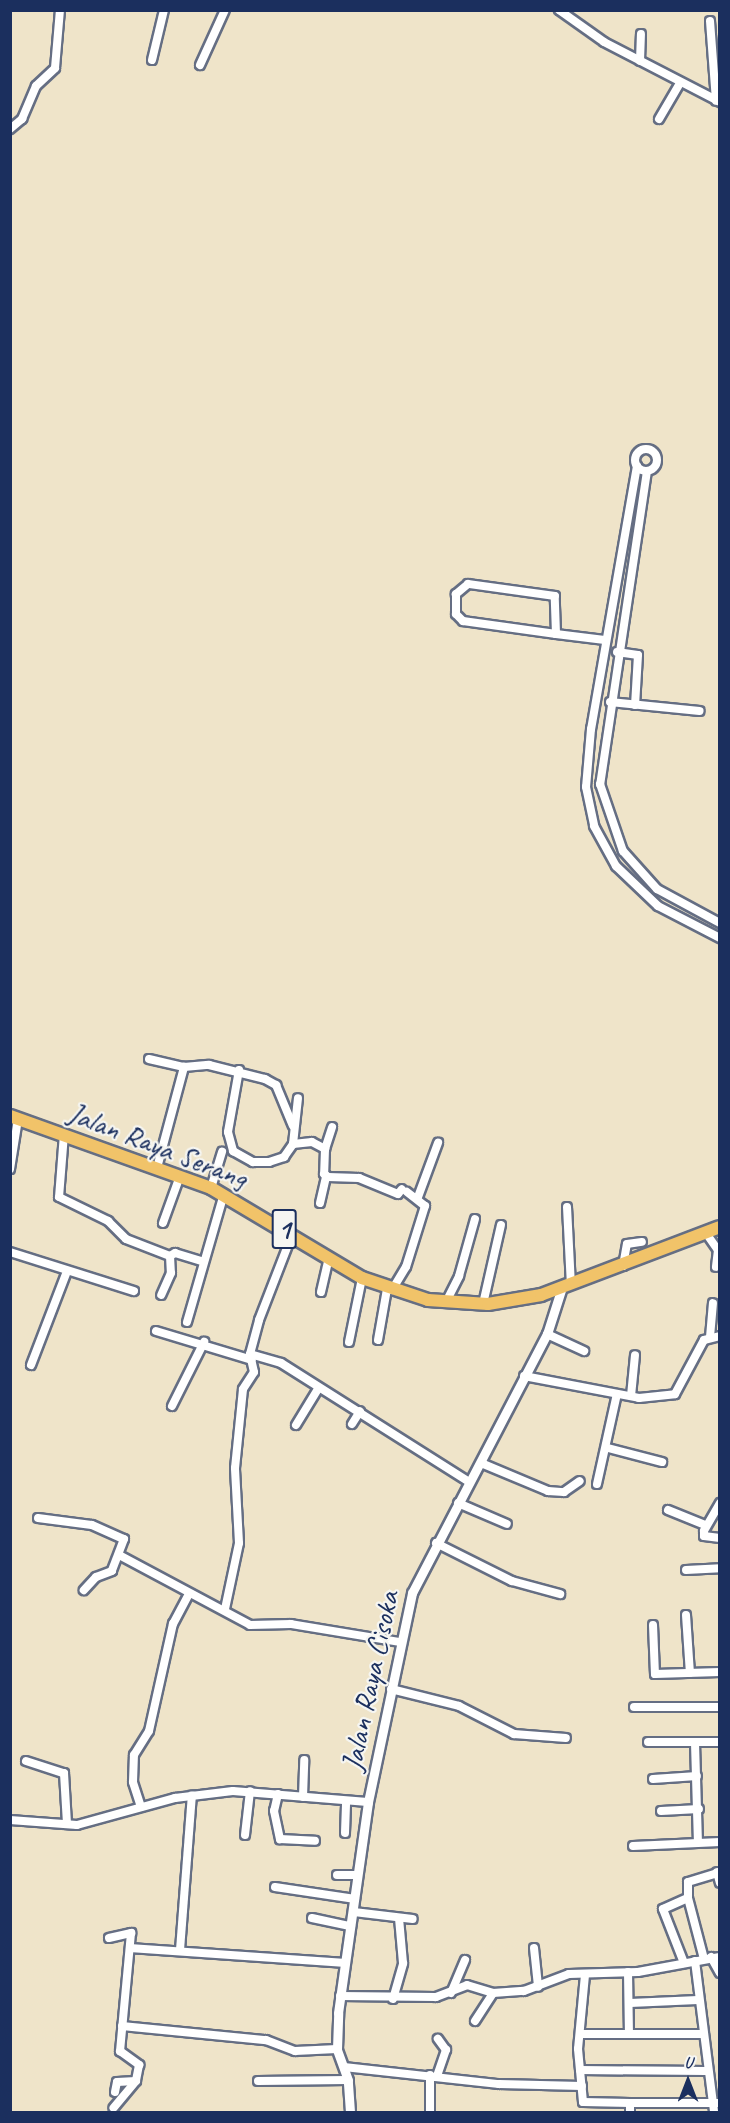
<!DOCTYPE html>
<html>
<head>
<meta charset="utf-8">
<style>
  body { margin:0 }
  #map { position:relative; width:730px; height:2123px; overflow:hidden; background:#efe4c9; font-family:Caveat,sans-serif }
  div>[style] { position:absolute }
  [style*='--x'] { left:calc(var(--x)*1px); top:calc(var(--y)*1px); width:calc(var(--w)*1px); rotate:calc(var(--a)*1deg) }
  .roads { filter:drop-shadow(2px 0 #656e83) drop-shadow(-2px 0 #656e83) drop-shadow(0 2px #656e83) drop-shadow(0 -2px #656e83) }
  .minor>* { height:8px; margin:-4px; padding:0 4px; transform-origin:4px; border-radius:4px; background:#fff }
  .minor>.ring { margin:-4px; padding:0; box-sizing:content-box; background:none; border:8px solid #fff; border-radius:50% }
  .tertiary>* { height:9px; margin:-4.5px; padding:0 4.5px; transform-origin:4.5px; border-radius:4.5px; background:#fff }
  .trunk>* { height:12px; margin:-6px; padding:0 6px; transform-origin:6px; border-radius:6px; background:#f1c369 }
  span { translate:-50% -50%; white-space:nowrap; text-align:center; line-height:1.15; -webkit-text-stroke:4.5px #f6f6f2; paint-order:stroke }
  .shield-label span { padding:2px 4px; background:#f6f6f2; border:2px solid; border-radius:4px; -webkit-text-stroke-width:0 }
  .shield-label { font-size:28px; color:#1b2f5e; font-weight:700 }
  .street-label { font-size:30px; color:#1b2f5e }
  .frame { position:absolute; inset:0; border:12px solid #1b2f5e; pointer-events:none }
  .north { position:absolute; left:658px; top:2051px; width:60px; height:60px; -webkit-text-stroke:4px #f6f6f2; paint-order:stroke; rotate:0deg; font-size:16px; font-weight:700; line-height:24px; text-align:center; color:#1b2f5e }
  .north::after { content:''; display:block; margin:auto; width:21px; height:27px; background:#1b2f5e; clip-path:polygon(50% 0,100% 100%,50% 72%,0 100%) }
</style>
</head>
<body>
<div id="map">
  <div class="roads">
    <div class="minor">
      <div style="--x:559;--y:10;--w:55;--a:35.4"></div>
      <div style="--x:604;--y:42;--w:131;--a:27.3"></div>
      <div style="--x:710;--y:21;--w:80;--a:85.7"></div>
      <div style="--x:152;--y:60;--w:51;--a:-76.5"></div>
      <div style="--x:640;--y:61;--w:27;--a:-88"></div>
      <div style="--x:200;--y:65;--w:60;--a:-65.6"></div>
      <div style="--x:659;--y:119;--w:42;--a:-59.7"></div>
      <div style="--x:10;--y:129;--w:16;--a:-40"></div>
      <div style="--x:22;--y:119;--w:36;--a:-67"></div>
      <div style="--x:36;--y:86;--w:26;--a:-43"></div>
      <div style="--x:55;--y:68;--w:58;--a:-85.1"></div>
      <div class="ring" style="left:635px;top:449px;width:14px;height:14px"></div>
      <div style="--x:637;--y:466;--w:267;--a:99.9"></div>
      <div style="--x:591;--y:729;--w:58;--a:94.9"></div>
      <div style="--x:586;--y:787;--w:40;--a:78"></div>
      <div style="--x:594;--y:826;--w:46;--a:61.2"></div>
      <div style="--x:616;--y:866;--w:58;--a:43.6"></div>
      <div style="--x:658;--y:906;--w:70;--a:27.3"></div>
      <div style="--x:647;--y:471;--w:317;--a:98.5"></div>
      <div style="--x:600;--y:784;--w:71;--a:71.1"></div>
      <div style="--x:623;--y:851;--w:51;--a:48.2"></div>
      <div style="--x:657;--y:889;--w:72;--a:28.4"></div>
      <div style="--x:556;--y:634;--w:38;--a:-92"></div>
      <div style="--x:555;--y:596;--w:88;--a:-172.1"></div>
      <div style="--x:468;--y:584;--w:16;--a:140"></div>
      <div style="--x:456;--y:594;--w:20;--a:90"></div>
      <div style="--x:456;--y:614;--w:10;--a:45"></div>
      <div style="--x:463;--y:621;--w:94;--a:8"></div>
      <div style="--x:556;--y:634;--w:49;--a:7"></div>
      <div style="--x:617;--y:652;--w:21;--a:8"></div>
      <div style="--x:638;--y:655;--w:50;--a:93.4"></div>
      <div style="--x:610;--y:702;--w:90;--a:5.7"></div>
      <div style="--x:149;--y:1059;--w:36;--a:13"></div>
      <div style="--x:239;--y:1070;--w:63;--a:100.1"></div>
      <div style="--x:228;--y:1132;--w:20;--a:75"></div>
      <div style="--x:233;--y:1151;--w:23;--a:29"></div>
      <div style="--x:253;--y:1162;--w:16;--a:0"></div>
      <div style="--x:269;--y:1162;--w:16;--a:-18"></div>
      <div style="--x:284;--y:1157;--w:16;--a:-55"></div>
      <div style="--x:293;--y:1144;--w:19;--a:-6"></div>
      <div style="--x:312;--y:1142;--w:15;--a:28"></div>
      <div style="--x:325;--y:1149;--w:25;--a:92"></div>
      <div style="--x:324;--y:1174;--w:5;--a:37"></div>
      <div style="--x:328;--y:1177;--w:31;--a:2"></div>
      <div style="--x:359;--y:1178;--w:42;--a:22.3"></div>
      <div style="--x:398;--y:1194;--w:6;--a:-51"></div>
      <div style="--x:64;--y:1134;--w:63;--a:94.5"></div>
      <div style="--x:59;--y:1197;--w:55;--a:26.1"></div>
      <div style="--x:108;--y:1221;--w:25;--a:45"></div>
      <div style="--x:126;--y:1239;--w:47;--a:21.1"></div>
      <div style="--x:170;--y:1256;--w:17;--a:87"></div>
      <div style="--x:171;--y:1273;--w:24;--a:114"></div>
      <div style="--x:293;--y:1144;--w:46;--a:-83.8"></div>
      <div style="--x:325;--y:1149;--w:23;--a:-72"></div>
      <div style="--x:157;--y:1168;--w:105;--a:-75"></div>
      <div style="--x:184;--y:1067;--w:25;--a:-5"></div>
      <div style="--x:209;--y:1065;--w:58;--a:14"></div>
      <div style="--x:265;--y:1079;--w:13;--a:29"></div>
      <div style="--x:276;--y:1085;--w:44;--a:67.5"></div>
      <div style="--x:10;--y:1169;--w:51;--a:-80.9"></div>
      <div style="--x:211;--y:1188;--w:38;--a:-73"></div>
      <div style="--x:418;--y:1197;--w:58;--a:-69.7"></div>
      <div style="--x:320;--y:1203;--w:28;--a:-77"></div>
      <div style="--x:567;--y:1207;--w:78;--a:87.1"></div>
      <div style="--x:163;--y:1223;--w:50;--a:-70.1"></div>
      <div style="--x:706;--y:1233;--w:21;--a:55"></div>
      <div style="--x:718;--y:1250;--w:17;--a:97"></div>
      <div style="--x:10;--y:1252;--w:130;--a:17.5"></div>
      <div style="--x:170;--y:1256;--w:6;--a:-31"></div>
      <div style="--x:175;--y:1253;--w:30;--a:17"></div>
      <div style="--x:623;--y:1266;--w:22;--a:-80"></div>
      <div style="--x:627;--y:1244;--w:15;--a:-8"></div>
      <div style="--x:392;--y:1290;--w:27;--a:-59"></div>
      <div style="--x:406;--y:1267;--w:64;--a:-72.7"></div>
      <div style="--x:425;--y:1206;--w:23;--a:-142"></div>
      <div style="--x:321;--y:1292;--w:36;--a:-77"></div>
      <div style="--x:446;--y:1302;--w:29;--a:-63"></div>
      <div style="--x:459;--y:1276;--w:59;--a:-74.3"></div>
      <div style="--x:483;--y:1304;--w:81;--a:-77.2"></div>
      <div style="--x:187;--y:1322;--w:133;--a:-73.9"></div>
      <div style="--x:156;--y:1331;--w:100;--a:16.8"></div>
      <div style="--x:547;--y:1334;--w:41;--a:24.7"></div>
      <div style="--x:710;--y:1337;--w:34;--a:-85"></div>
      <div style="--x:378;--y:1340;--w:52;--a:-80"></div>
      <div style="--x:349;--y:1342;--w:65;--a:-78.5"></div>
      <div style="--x:250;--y:1354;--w:32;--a:16"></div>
      <div style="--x:281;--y:1363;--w:222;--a:32.3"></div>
      <div style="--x:31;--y:1365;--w:101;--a:-69"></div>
      <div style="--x:524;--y:1376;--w:117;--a:10.8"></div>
      <div style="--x:639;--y:1398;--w:36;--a:-6"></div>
      <div style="--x:675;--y:1394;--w:61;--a:-61.8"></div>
      <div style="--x:704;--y:1340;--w:16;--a:-14"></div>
      <div style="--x:631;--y:1396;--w:41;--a:-84.4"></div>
      <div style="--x:172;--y:1406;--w:72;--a:-63.4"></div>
      <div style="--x:352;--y:1424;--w:15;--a:-58"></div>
      <div style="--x:296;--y:1425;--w:42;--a:-58.6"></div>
      <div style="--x:608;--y:1448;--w:56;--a:14.5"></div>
      <div style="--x:481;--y:1463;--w:73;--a:22.7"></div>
      <div style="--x:548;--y:1491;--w:16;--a:4"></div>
      <div style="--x:564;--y:1492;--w:19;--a:-35"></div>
      <div style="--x:597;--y:1484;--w:92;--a:-77.5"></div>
      <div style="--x:458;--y:1503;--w:53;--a:23.2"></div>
      <div style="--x:720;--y:1503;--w:32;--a:120"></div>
      <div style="--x:704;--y:1531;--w:5;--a:90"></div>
      <div style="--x:704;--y:1536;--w:16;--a:7"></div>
      <div style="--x:668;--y:1510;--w:40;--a:22"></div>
      <div style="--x:38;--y:1518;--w:54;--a:7.4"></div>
      <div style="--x:92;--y:1525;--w:35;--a:24"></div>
      <div style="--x:124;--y:1539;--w:34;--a:111"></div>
      <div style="--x:112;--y:1571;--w:17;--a:159"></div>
      <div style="--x:96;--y:1577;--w:18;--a:133"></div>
      <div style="--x:436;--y:1543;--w:85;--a:26.6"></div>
      <div style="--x:512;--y:1581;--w:50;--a:15.2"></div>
      <div style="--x:121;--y:1556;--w:146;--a:28.1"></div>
      <div style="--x:250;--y:1625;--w:41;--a:-1.4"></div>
      <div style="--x:291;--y:1624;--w:110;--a:9.4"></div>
      <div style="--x:686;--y:1570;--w:34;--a:-3"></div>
      <div style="--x:225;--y:1609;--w:67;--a:-78"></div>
      <div style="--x:239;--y:1543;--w:75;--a:-93.1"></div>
      <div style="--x:235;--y:1468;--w:79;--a:-84.2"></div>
      <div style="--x:243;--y:1389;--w:20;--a:-57"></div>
      <div style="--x:254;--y:1372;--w:18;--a:-103"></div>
      <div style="--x:250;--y:1354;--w:35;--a:-75"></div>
      <div style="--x:259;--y:1320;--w:91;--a:-68.8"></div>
      <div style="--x:686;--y:1615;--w:58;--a:86.1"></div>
      <div style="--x:653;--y:1625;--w:49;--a:87.7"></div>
      <div style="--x:655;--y:1674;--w:65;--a:-1.8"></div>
      <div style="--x:391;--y:1689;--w:70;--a:14"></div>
      <div style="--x:459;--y:1706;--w:62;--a:27"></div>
      <div style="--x:514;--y:1734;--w:52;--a:4.4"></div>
      <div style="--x:634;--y:1707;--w:86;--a:0"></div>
      <div style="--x:648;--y:1742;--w:72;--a:0"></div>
      <div style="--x:695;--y:1743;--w:99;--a:88.3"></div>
      <div style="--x:26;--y:1761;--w:40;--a:18"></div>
      <div style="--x:64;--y:1773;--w:51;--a:86.6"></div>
      <div style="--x:653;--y:1779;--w:44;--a:-3.9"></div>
      <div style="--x:278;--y:1794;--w:17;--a:103"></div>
      <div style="--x:274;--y:1811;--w:29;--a:78"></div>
      <div style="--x:280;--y:1839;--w:35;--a:3"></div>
      <div style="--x:303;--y:1797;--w:37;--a:-88"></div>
      <div style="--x:141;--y:1807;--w:26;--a:-108"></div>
      <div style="--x:133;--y:1782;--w:27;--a:-88"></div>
      <div style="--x:134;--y:1755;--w:28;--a:-58"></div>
      <div style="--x:149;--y:1731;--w:110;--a:-77.4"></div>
      <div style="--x:173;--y:1624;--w:34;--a:-62"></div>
      <div style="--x:661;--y:1811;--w:38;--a:-3"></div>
      <div style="--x:10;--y:1820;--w:67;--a:4.3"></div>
      <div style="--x:77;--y:1825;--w:102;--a:-15.4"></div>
      <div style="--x:175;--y:1798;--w:58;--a:-6.9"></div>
      <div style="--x:233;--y:1791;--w:135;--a:4.7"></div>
      <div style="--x:345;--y:1833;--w:31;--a:-88"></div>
      <div style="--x:245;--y:1835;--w:44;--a:-83.5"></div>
      <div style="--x:633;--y:1846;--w:87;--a:-2.6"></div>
      <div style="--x:717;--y:1872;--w:11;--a:75"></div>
      <div style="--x:337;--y:1875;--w:21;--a:0"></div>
      <div style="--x:275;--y:1887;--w:81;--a:8.5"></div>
      <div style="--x:688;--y:1898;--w:63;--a:75.3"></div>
      <div style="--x:354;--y:1912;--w:59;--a:6.8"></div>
      <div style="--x:312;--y:1918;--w:40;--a:12"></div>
      <div style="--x:109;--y:1938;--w:23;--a:-13"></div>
      <div style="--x:131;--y:1933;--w:119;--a:95.3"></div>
      <div style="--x:120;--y:2051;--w:24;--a:36"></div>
      <div style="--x:139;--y:2065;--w:16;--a:101"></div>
      <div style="--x:136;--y:2081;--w:35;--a:130"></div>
      <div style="--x:130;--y:1948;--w:216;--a:4"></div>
      <div style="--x:534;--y:1948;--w:39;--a:84"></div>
      <div style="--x:180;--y:1950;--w:155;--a:-85.6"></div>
      <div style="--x:711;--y:1957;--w:18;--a:61"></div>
      <div style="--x:695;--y:1961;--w:152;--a:82.8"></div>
      <div style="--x:684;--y:1963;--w:58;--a:-111.3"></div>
      <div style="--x:663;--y:1909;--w:27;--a:-24"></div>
      <div style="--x:688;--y:1898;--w:16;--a:-90"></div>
      <div style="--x:688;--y:1882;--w:34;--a:-17"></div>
      <div style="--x:628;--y:1972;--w:61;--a:89.1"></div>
      <div style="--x:585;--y:1975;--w:74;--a:95.4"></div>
      <div style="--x:578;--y:2049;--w:53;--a:84.6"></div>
      <div style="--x:583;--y:2102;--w:47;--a:1.2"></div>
      <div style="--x:451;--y:1993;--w:36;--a:-67"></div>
      <div style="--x:340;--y:1996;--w:96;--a:0.6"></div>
      <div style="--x:436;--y:1997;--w:33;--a:-21"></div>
      <div style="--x:467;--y:1985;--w:27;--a:17"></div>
      <div style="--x:493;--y:1993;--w:31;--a:-4"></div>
      <div style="--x:524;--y:1991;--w:48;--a:-20.7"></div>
      <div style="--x:569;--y:1974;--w:69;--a:-1.7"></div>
      <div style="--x:638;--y:1972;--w:83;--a:-10.4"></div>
      <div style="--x:393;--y:1999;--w:37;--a:-74"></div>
      <div style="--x:403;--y:1963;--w:45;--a:-95.1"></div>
      <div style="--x:630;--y:2003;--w:68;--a:-2.5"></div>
      <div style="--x:475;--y:2021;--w:33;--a:-57"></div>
      <div style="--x:122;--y:2026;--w:145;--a:5.6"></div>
      <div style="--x:266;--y:2040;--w:31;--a:21"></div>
      <div style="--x:295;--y:2051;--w:42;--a:-2.7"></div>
      <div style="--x:583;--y:2034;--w:120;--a:0"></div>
      <div style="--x:344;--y:2067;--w:156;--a:6.3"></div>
      <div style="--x:499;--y:2084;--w:83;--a:1.4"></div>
      <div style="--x:580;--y:2070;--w:126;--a:0.5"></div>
      <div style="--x:437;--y:2076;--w:28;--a:-71"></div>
      <div style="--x:446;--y:2050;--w:14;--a:-126"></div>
      <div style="--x:258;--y:2081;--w:90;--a:-0.6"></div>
      <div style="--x:115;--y:2092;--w:10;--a:-79"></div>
      <div style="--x:117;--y:2082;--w:19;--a:-3"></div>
      <div style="--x:430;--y:2112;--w:37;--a:-90"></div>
      <div style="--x:630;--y:2112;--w:9;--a:-90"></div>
      <div style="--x:630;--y:2103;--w:90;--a:0"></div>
    </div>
    <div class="tertiary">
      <div style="--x:350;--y:2112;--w:32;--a:-94"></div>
      <div style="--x:348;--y:2080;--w:33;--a:-110"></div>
      <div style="--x:337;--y:2049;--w:36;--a:-88"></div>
      <div style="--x:338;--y:2013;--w:213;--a:-81.9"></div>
      <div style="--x:368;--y:1802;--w:214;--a:-78.1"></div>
      <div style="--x:412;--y:1593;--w:292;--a:-62.5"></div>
      <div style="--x:547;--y:1334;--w:46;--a:-72.3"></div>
    </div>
    <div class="trunk">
      <div style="--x:10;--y:1116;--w:214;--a:19.7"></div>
      <div style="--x:211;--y:1188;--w:176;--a:30.8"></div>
      <div style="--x:362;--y:1278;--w:70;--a:18.4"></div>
      <div style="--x:428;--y:1300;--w:60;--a:3.8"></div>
      <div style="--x:488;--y:1304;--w:54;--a:-9.6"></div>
      <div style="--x:541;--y:1295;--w:191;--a:-20.8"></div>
    </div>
  </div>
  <div class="shield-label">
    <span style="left:284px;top:1229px">1</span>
  </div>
  <div class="street-label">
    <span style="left:158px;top:1145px;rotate:21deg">Jalan Raya Serang</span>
    <span style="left:370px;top:1681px;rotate:-78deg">Jalan Raya Cisoka</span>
  </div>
  <div class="frame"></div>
  <div class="north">U</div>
</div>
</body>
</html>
